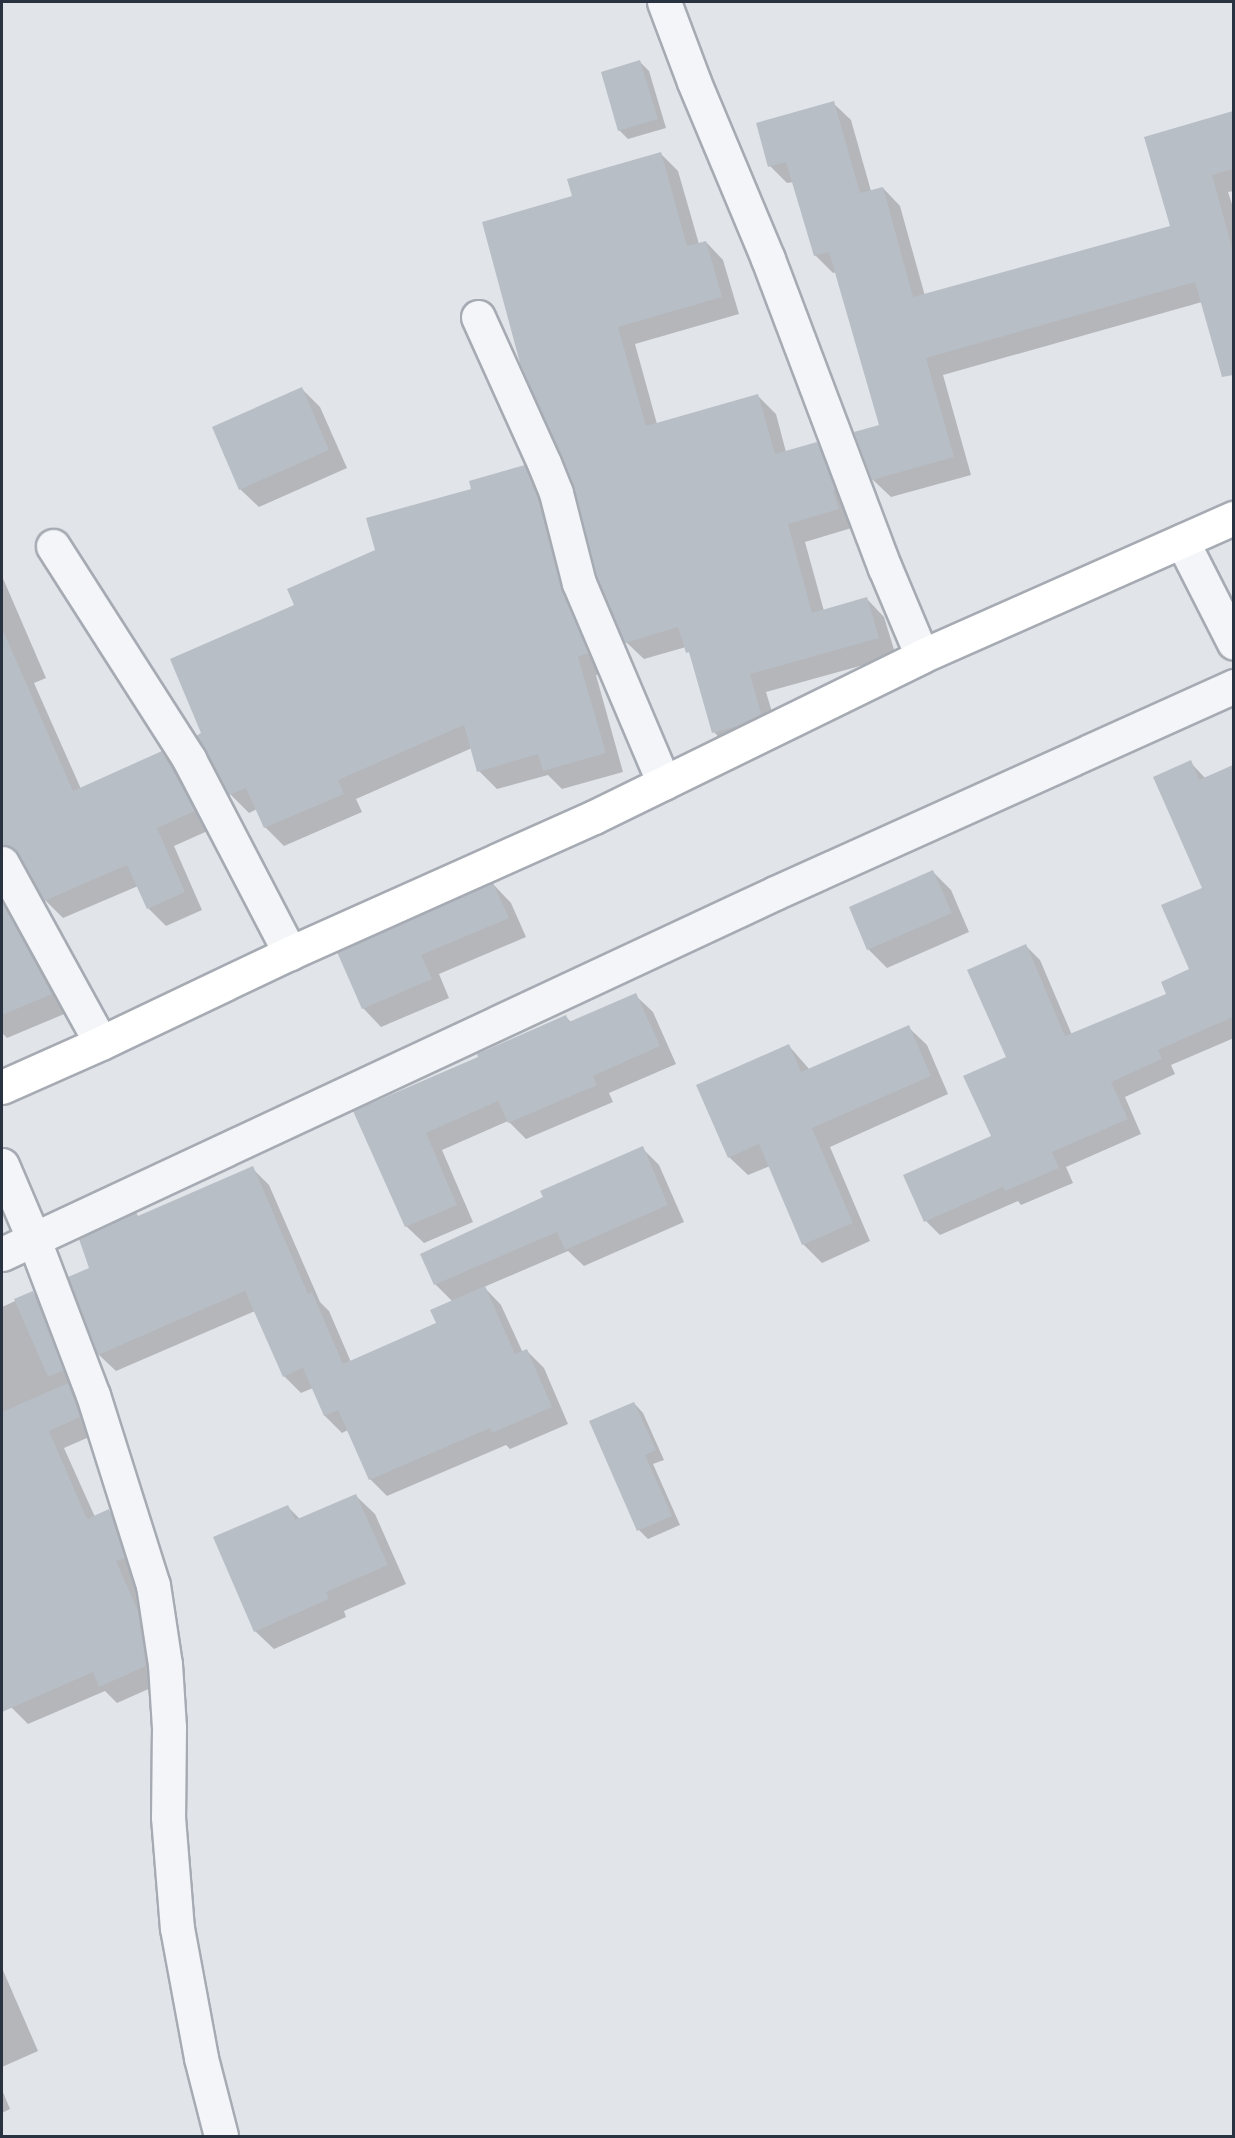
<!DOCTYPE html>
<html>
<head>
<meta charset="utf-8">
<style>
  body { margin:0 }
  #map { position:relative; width:1235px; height:2138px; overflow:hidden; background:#e1e4e9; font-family:"Open Sans",sans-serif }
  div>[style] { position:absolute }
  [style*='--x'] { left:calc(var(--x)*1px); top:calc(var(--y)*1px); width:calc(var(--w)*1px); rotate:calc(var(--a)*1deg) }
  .shadow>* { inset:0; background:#0003 }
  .building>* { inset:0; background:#b8bec6 }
  .roads { filter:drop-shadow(2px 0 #a6abb3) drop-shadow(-2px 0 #a6abb3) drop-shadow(0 2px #a6abb3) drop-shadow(0 -2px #a6abb3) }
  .street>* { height:33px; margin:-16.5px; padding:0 16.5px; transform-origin:16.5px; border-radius:16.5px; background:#f3f5f8 }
  .secondary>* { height:33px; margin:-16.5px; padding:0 16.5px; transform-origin:16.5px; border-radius:16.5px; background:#fff }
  span { translate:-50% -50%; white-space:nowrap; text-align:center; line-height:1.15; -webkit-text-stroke:5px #f0f3f7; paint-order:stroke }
  .frame { position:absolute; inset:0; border:3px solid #293241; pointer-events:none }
</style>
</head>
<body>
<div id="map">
  <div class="shadow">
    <div style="clip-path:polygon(640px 62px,649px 71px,666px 128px,628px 139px,619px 130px)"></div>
    <div style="clip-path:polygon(833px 103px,851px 120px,871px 191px,883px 188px,900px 206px,925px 296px,1171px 227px,1146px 138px,1234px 112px,1234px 191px,1228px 192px,1234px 210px,1234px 357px,1231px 357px,1202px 302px,943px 375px,971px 475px,891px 497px,873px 480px,880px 426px,836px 272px,833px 273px,815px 255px,794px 182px,787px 183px,770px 166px)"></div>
    <div style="clip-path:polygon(661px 154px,678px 171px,699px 244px,706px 242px,723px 260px,739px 314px,635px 344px,657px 424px,758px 396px,776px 414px,786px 452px,817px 444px,835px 462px,855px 527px,805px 542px,824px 611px,867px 599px,884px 617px,896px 656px,766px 692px,778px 732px,731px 750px,714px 732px,692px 657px,686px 647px,644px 659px,626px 642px,574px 198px)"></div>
    <div style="clip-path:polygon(302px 389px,320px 407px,347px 468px,259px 507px,240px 489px)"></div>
    <div style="clip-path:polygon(524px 467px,543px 486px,606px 672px,596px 675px,623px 772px,562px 789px,548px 775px,497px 789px,479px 771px,472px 748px,356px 799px,362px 812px,284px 846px,265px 827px,257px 809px,249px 813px,230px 794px,296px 606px,473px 490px)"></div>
    <div style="clip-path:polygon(2px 576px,46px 678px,34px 683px,81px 789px,161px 753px,180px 771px,212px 829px,174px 846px,202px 910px,166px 926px,148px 908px,138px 886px,63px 918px,45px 900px,35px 845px,2px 771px)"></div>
    <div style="clip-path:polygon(1190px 762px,1206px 779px,1234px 767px,1234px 1038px,1171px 1065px,1175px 1074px,1125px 1097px,1141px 1134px,1066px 1167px,1073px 1183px,1021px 1205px,1018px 1201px,940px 1235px,926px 1221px,993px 1137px,1025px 945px,1040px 960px,1072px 1035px,1168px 994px,1191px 970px,1204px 888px)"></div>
    <div style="clip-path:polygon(933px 872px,951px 890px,969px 932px,887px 968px,868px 949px)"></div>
    <div style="clip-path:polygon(493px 884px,511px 903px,526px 937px,439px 974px,449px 998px,381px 1027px,363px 1008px)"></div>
    <div style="clip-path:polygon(2px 885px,69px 1012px,7px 1038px,2px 1033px)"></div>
    <div style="clip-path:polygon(635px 995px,653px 1012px,676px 1064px,609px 1093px,613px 1102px,526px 1139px,508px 1121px,442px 1150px,473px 1222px,424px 1243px,406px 1226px,355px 1112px,480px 1058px,566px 1017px,572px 1023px)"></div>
    <div style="clip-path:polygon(908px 1027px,927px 1045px,948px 1094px,830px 1147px,870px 1241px,822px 1263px,803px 1244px,770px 1166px,748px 1175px,729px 1157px,789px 1046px,810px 1070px)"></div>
    <div style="clip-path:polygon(642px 1148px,659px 1165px,684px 1222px,584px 1266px,568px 1251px,484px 1287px,501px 1305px,523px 1353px,527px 1351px,544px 1368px,568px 1424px,510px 1449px,506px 1445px,387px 1496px,370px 1479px,348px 1430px,342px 1433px,325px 1416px,313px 1388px,301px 1393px,284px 1376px,255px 1311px,116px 1371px,99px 1355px,70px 1277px,90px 1269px,139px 1217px,252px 1168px,269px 1185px,320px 1302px,329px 1311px,351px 1362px,438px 1324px,453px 1302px,435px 1284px,544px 1198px)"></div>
    <div style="clip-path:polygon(33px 1293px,50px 1310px,96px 1434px,64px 1448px,95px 1517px,109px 1511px,126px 1527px,140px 1574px,132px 1578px,154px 1629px,162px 1683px,117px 1703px,105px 1691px,28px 1724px,11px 1707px,2px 1684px,2px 1540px,10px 1537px,30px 1511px,2px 1445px,2px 1307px)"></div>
    <div style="clip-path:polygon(634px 1403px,643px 1413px,664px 1460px,653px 1464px,680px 1525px,648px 1539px,639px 1530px)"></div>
    <div style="clip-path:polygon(356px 1496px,375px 1514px,406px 1584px,344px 1611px,346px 1617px,274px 1649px,255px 1631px,288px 1507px,301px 1520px)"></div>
    <div style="clip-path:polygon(2px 1968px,38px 2051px,2px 2067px)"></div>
    <div style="clip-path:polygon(2px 2090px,10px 2109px,2px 2113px)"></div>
  </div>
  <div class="building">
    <div style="clip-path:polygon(640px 60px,658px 119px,618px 131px,601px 72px)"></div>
    <div style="clip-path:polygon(834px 101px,860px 193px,883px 187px,913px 297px,1170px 226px,1144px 137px,1233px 111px,1233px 169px,1212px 175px,1233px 251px,1233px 375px,1222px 377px,1195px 282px,926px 358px,954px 457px,872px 480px,854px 432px,879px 425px,829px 252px,814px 256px,786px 162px,768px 167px,756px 123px)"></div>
    <div style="clip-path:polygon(661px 152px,687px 246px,706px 241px,722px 297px,618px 327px,646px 426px,758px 394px,775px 454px,817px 442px,836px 490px,833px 491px,839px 509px,788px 524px,812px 613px,867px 597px,879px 638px,750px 674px,761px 714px,738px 726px,712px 733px,689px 652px,686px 653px,678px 627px,625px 643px,597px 577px,573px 486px,520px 363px,482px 222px,572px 196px,567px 179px)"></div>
    <div style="clip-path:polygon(302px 387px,329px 450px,239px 490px,212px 427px)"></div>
    <div style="clip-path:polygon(525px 465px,538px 499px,561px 588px,589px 653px,578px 657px,606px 753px,543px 771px,538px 754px,477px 772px,464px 725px,338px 780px,344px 794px,264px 828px,246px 788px,229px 795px,196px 736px,201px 733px,170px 659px,294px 605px,287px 589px,375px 550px,366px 518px,471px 489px,469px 481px)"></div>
    <div style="clip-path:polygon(2px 628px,73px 791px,162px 751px,195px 811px,157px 828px,185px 892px,147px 909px,127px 865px,44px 901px,18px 853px,11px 847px,2px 844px)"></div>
    <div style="clip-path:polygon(1191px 760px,1199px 780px,1233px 765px,1233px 1017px,1158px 1050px,1162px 1059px,1111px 1082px,1128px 1119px,1052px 1152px,1059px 1168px,1005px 1191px,1003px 1187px,924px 1222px,903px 1175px,991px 1136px,963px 1076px,1006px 1057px,967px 970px,1026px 944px,1065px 1036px,1166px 994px,1161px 982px,1189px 969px,1161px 905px,1202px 888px,1153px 777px)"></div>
    <div style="clip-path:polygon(933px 870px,952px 913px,867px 950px,849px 907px)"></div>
    <div style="clip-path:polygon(493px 883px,509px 918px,421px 955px,432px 979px,362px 1009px,337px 952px)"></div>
    <div style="clip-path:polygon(2px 901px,52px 994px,2px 1015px)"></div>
    <div style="clip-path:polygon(636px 993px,660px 1046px,593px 1076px,597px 1085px,508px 1123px,498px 1101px,426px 1133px,457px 1205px,405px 1227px,353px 1111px,478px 1057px,477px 1054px,566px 1015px,569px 1022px)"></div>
    <div style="clip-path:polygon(909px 1025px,931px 1076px,812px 1128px,853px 1223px,802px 1245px,759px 1144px,728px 1158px,696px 1085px,789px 1044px,801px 1072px)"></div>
    <div style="clip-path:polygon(643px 1146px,668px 1205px,565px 1250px,557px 1232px,434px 1285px,420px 1254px,543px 1197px,540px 1191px)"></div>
    <div style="clip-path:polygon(253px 1166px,308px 1294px,312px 1292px,343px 1364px,436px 1323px,430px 1310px,485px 1286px,515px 1354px,527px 1349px,552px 1407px,492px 1433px,490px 1428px,369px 1480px,338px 1410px,324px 1416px,303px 1368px,283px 1377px,245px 1291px,98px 1355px,68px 1277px,89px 1268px,79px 1239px,136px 1212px,138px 1216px)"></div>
    <div style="clip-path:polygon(33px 1291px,64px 1370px,48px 1377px,14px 1299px)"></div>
    <div style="clip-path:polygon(68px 1383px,80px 1417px,49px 1431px,87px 1519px,109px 1509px,125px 1558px,116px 1561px,138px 1611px,146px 1666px,99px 1687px,93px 1672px,2px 1712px,2px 1412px)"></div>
    <div style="clip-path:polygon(634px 1402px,656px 1450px,645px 1455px,672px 1516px,637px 1531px,589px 1421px)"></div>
    <div style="clip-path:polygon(356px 1494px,388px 1565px,326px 1592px,329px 1599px,254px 1632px,213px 1537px,288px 1505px,295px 1520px)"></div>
  </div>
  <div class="roads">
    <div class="street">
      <div style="--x:664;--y:2;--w:85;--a:69.4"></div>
      <div style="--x:694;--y:82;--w:192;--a:67.3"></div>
      <div style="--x:768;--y:259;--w:330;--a:69.3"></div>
      <div style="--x:885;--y:568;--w:95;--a:67.2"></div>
      <div style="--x:478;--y:317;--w:160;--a:65.7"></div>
      <div style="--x:544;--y:463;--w:32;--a:68"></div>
      <div style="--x:556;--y:493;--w:93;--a:75.7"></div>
      <div style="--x:579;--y:583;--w:217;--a:67"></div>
      <div style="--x:1182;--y:541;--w:114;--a:63"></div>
      <div style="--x:53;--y:546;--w:253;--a:57.4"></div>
      <div style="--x:189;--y:759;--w:219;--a:62.5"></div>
      <div style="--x:2;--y:863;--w:205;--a:61.2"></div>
      <div style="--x:2;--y:1165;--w:82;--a:66.9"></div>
      <div style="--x:34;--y:1240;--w:166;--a:69.2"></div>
      <div style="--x:93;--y:1395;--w:199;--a:72.5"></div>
      <div style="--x:153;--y:1585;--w:80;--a:81.4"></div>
      <div style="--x:165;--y:1664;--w:63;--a:86.4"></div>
      <div style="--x:169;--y:1727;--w:90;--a:90.6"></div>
      <div style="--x:168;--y:1817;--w:111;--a:85.4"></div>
      <div style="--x:177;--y:1928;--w:132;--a:79.5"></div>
      <div style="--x:201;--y:2058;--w:81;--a:75.6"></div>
      <div style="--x:2;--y:1254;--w:853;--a:-25.03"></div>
      <div style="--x:775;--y:893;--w:504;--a:-24.27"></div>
    </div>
    <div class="secondary">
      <div style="--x:2;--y:1087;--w:108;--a:-24"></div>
      <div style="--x:101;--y:1043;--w:209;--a:-25.5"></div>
      <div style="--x:290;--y:953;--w:333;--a:-24.1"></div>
      <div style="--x:594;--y:817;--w:365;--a:-26.1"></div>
      <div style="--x:922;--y:656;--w:341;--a:-23.9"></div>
    </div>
  </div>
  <div class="frame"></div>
</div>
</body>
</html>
